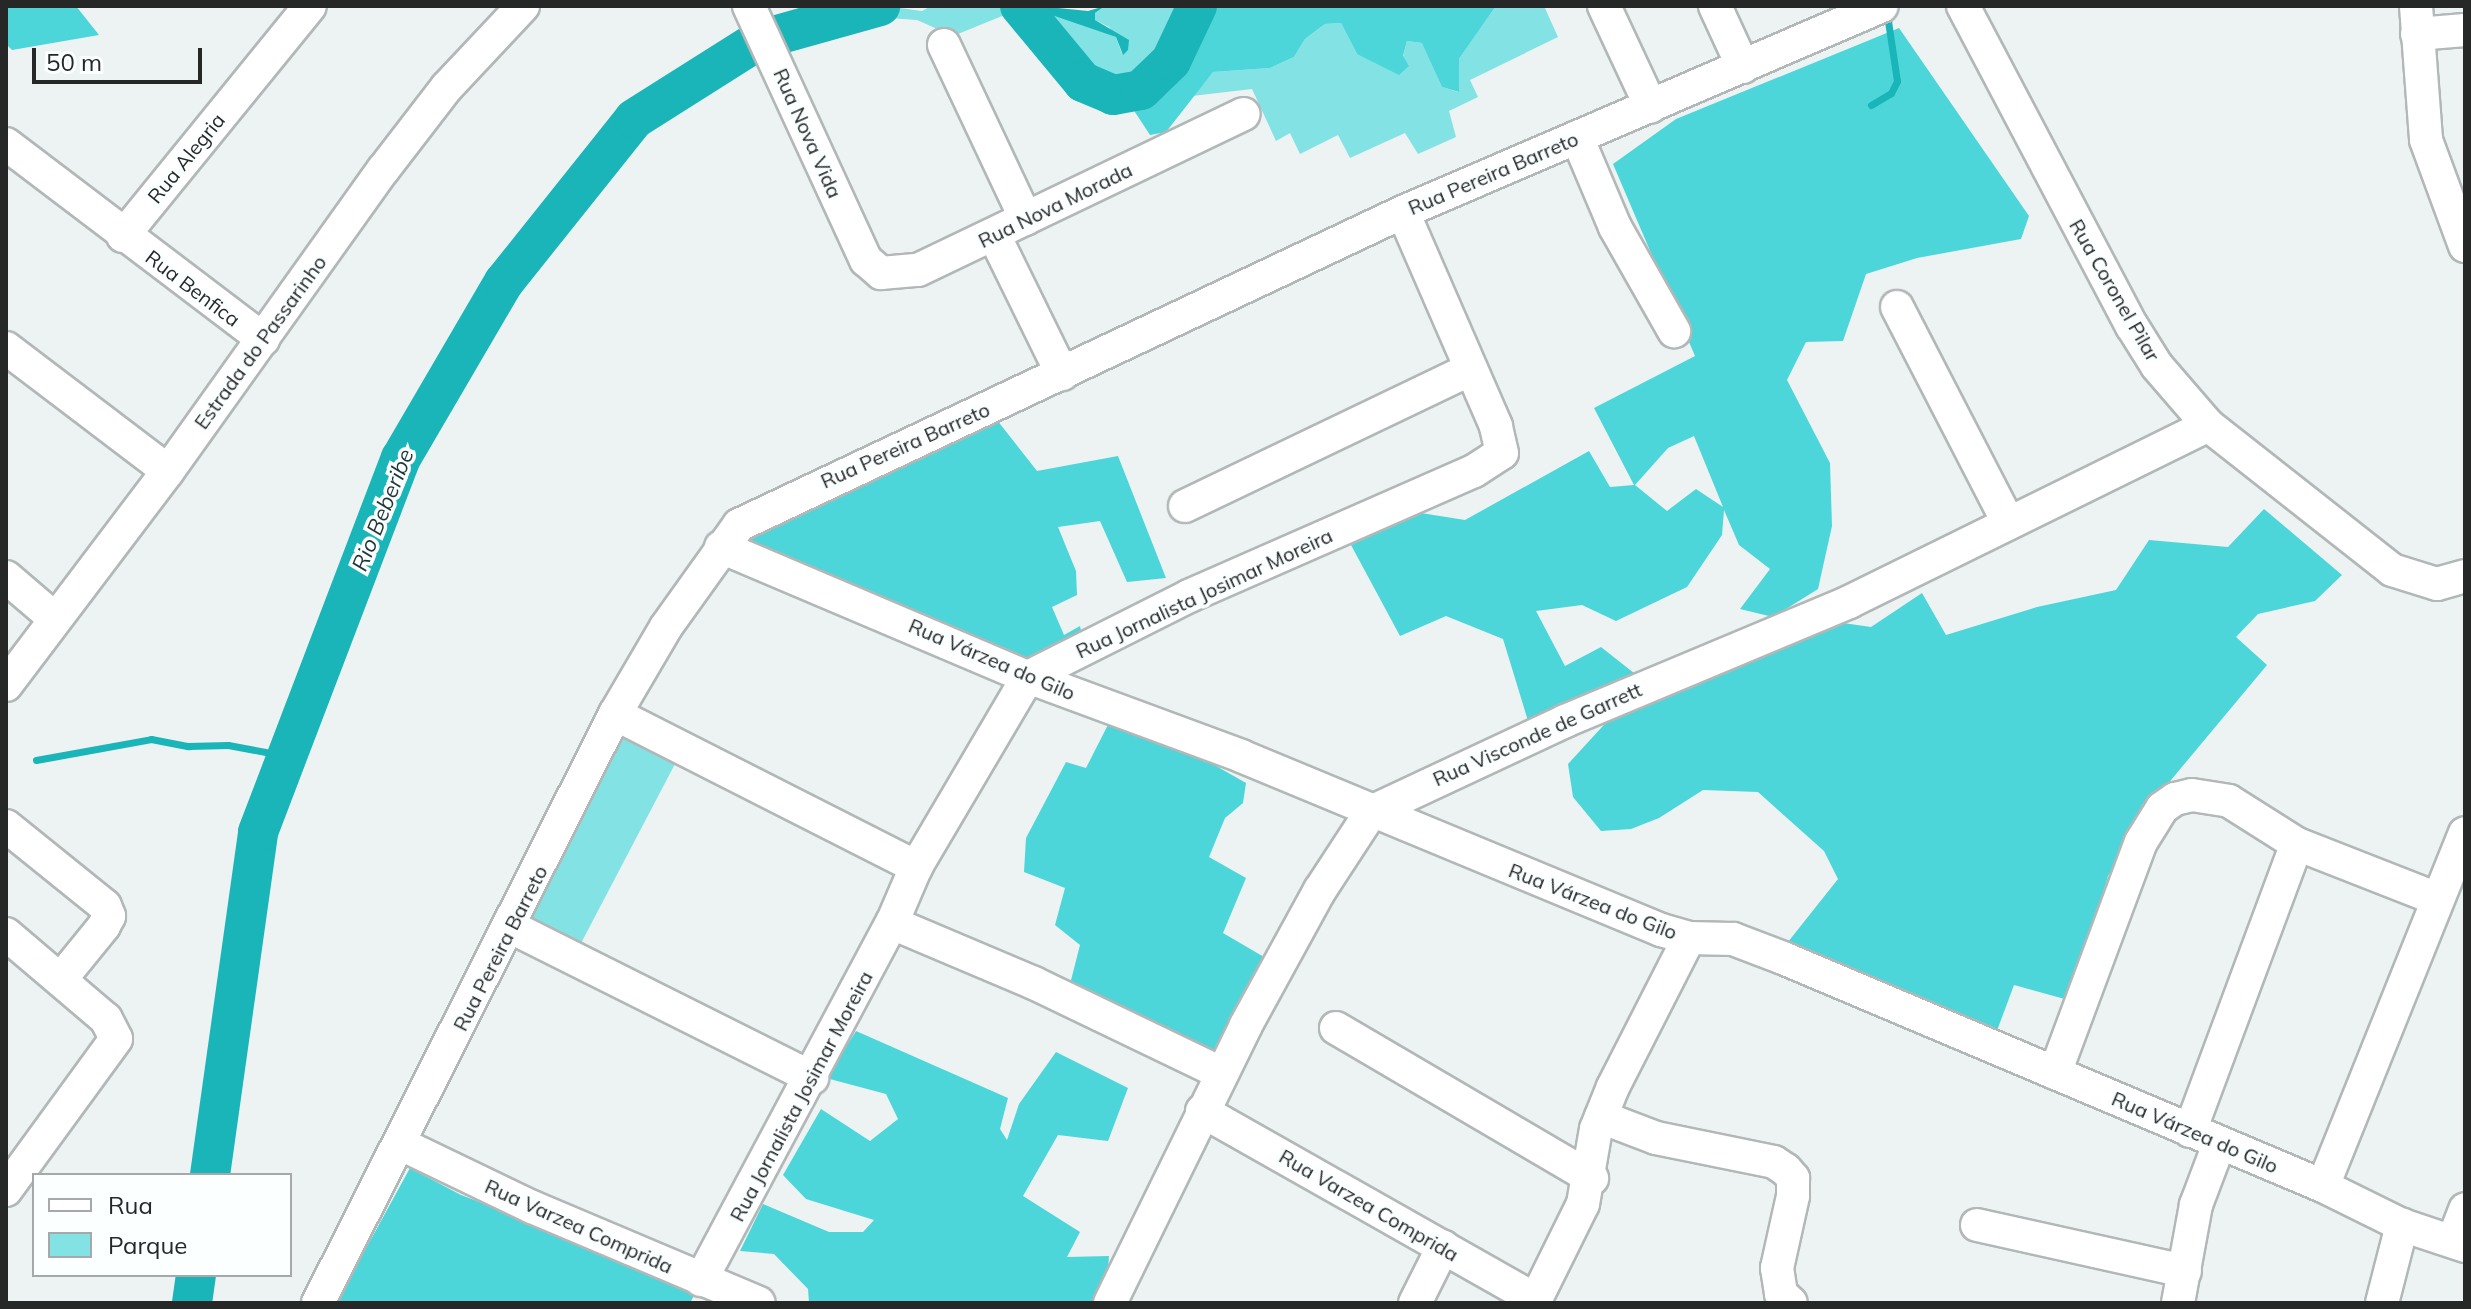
<!DOCTYPE html>
<html>
<head>
<meta charset="utf-8">
<style>
  body { margin:0 }
  #map { position:relative; width:2471px; height:1309px; overflow:hidden; background:#edf2f2; font-family:Mulish,sans-serif }
  div>[style] { position:absolute }
  [style*='--x'] { left:calc(var(--x)*1px); top:calc(var(--y)*1px); width:calc(var(--w)*1px); rotate:calc(var(--a)*1deg) }
  .green>* { inset:0; background:#83e3e4 }
  .forest>* { inset:0; background:#4dd6d9 }
  .water>* { inset:0; background:#19b5b8 }
  .stream>* { height:7px; margin:-3.5px; padding:0 3.5px; transform-origin:3.5px; border-radius:3.5px; background:#19b5b8 }
  .river>* { height:40px; margin:-20px; padding:0 20px; transform-origin:20px; border-radius:20px; background:#19b5b8 }
  .roads { filter:drop-shadow(2px 0 #b2b7b7) drop-shadow(-2px 0 #b2b7b7) drop-shadow(0 2px #b2b7b7) drop-shadow(0 -2px #b2b7b7) }
  .minor>* { height:32px; margin:-16px; padding:0 16px; transform-origin:16px; border-radius:16px; background:#fff }
  span { translate:-50% -50%; white-space:nowrap; text-align:center; line-height:1.15; -webkit-text-stroke:7px #fbffff; paint-order:stroke }
  .street-label { font-size:20px; color:#262828 }
  .water-label { font-size:22px; color:#1f3636; font-style:italic }
  .frame { position:absolute; inset:0; border:8px solid #262828; pointer-events:none }
  .legend { position:absolute; left:32px; top:1173px; width:260px; height:104px; box-sizing:border-box; background:#fbffff; border:2px solid #a6a9a9; margin:0; padding:10px 14px; list-style:none; font-size:24px; color:#262828 }
  .legend li { display:flex; align-items:center; gap:16px; height:40px }
  .legend b { width:40px; border:2px solid #a6a9a9 }
  .scale { position:absolute; left:32px; top:48px; width:170px; height:36px; box-sizing:border-box; border:4px solid #262828; border-top:0; padding-left:10px; font-size:24px; line-height:28px; white-space:nowrap; color:#262828; -webkit-text-stroke:6px #fbffff; paint-order:stroke }
</style>
</head>
<body>
<div id="map">
  <div class="green">
    <div style="clip-path:polygon(885px 6px,922px 11px,931px 6px,1038px 6px,1116px 37px,1122px 54px,1128px 50px,1109px 27px,1095px 20px,1095px 13px,1105px 6px,1203px 6px,1204px 15px,1184px 66px,1133px 109px,1123px 98px,1104px 103px,1092px 82px,1063px 82px,1042px 46px,1012px 12px,953px 36px,917px 20px,860px 16px)"></div>
    <div style="clip-path:polygon(1496px 6px,1544px 6px,1558px 37px,1470px 80px,1478px 97px,1449px 111px,1456px 137px,1418px 154px,1405px 133px,1350px 158px,1338px 135px,1300px 154px,1290px 133px,1276px 141px,1252px 89px,1192px 96px,1213px 72px,1270px 68px,1294px 57px,1305px 39px,1325px 24px,1341px 23px,1357px 54px,1403px 57px,1407px 41px,1423px 43px,1442px 87px,1458px 92px,1459px 59px)"></div>
    <div style="clip-path:polygon(614px 734px,676px 762px,578px 949px,527px 923px)"></div>
  </div>
  <div class="forest">
    <div style="clip-path:polygon(6px 6px,76px 6px,99px 35px,12px 50px,6px 44px)"></div>
    <div style="clip-path:polygon(1203px 6px,1496px 6px,1459px 59px,1459px 92px,1442px 87px,1422px 43px,1407px 41px,1403px 56px,1409px 66px,1399px 75px,1357px 54px,1341px 23px,1325px 24px,1305px 39px,1294px 57px,1270px 68px,1213px 72px,1166px 132px,1150px 135px,1133px 109px,1184px 66px,1196px 43px)"></div>
    <div style="clip-path:polygon(evenodd,1899px 28px,2029px 216px,2021px 239px,1917px 258px,1866px 274px,1843px 341px,1806px 342px,1787px 380px,1830px 463px,1832px 526px,1818px 589px,1773px 617px,1740px 609px,1770px 569px,1739px 545px,1724px 510px,1722px 535px,1687px 587px,1616px 621px,1582px 605px,1536px 611px,1565px 666px,1601px 647px,1639px 677px,1529px 724px,1503px 639px,1446px 616px,1400px 636px,1351px 545px,1421px 513px,1465px 520px,1589px 451px,1610px 487px,1634px 485px,1594px 408px,1695px 356px,1613px 164px,1676px 119px,1899px 28px,1694px 436px,1723px 507px,1696px 489px,1667px 511px,1635px 485px,1668px 448px,1694px 436px)"></div>
    <div style="clip-path:polygon(993px 415px,1037px 471px,1118px 456px,1166px 578px,1127px 582px,1100px 521px,1058px 527px,1076px 571px,1077px 595px,1052px 607px,1064px 635px,1080px 626px,1085px 649px,1029px 667px,744px 541px,760px 521px)"></div>
    <div style="clip-path:polygon(2264px 509px,2342px 575px,2315px 601px,2258px 614px,2236px 637px,2267px 665px,2151px 804px,2108px 876px,2072px 1001px,2014px 985px,1995px 1036px,1784px 947px,1838px 879px,1824px 851px,1758px 792px,1703px 790px,1659px 818px,1631px 829px,1601px 831px,1573px 797px,1568px 764px,1613px 715px,1829px 621px,1871px 627px,1922px 593px,1946px 635px,2037px 607px,2116px 590px,2149px 540px,2228px 547px)"></div>
    <div style="clip-path:polygon(1116px 709px,1246px 783px,1243px 803px,1225px 818px,1209px 857px,1246px 878px,1223px 933px,1264px 957px,1213px 1060px,1069px 988px,1080px 945px,1055px 925px,1065px 888px,1024px 872px,1026px 838px,1066px 762px,1086px 768px)"></div>
    <div style="clip-path:polygon(856px 1031px,1008px 1098px,1000px 1129px,1007px 1140px,1019px 1104px,1056px 1052px,1128px 1088px,1108px 1141px,1058px 1135px,1023px 1196px,1080px 1232px,1067px 1257px,1109px 1256px,1107px 1282px,1098px 1303px,809px 1303px,808px 1289px,774px 1254px,740px 1251px,763px 1204px,829px 1232px,863px 1232px,874px 1220px,806px 1199px,783px 1175px,821px 1109px,870px 1141px,898px 1119px,886px 1094px,826px 1078px)"></div>
    <div style="clip-path:polygon(410px 1168px,461px 1195px,556px 1231px,550px 1233px,697px 1290px,690px 1303px,336px 1303px)"></div>
  </div>
  <div class="water">
    <div style="clip-path:polygon(847px 6px,885px 6px,787px 43px,779px 29px,818px 10px,832px 12px)"></div>
    <div style="clip-path:polygon(1038px 6px,1088px 11px,1105px 6px,1095px 13px,1095px 20px,1129px 40px,1128px 50px,1123px 55px,1116px 37px,1043px 12px)"></div>
  </div>
  <div class="stream">
    <div style="--x:1871;--y:105;--w:23;--a:-31"></div>
    <div style="--x:1891;--y:93;--w:13;--a:-63"></div>
    <div style="--x:1897;--y:81;--w:61;--a:-98.5"></div>
    <div style="--x:36;--y:760;--w:117;--a:-10.3"></div>
    <div style="--x:151;--y:739;--w:38;--a:11"></div>
    <div style="--x:188;--y:746;--w:40;--a:-1.4"></div>
    <div style="--x:228;--y:745;--w:60;--a:10.6"></div>
  </div>
  <div class="river">
    <div style="--x:1020;--y:6;--w:99;--a:50.3"></div>
    <div style="--x:1083;--y:82;--w:33;--a:23"></div>
    <div style="--x:1113;--y:95;--w:28;--a:-10"></div>
    <div style="--x:1141;--y:90;--w:42;--a:-44"></div>
    <div style="--x:1171;--y:61;--w:61;--a:-64.7"></div>
    <div style="--x:210;--y:1175;--w:346;--a:-82"></div>
    <div style="--x:258;--y:832;--w:400;--a:-69.1"></div>
    <div style="--x:401;--y:458;--w:204;--a:-59.7"></div>
    <div style="--x:504;--y:282;--w:208;--a:-51.4"></div>
    <div style="--x:634;--y:119;--w:148;--a:-32.3"></div>
    <div style="--x:759;--y:40;--w:126;--a:-15.7"></div>
    <div style="--x:192;--y:1303;--w:28;--a:-82"></div>
  </div>
  <div class="roads">
    <div class="minor">
      <div style="--x:749;--y:6;--w:280;--a:65.3"></div>
      <div style="--x:866;--y:260;--w:20;--a:41"></div>
      <div style="--x:881;--y:273;--w:37;--a:-5"></div>
      <div style="--x:918;--y:270;--w:361;--a:-25.6"></div>
      <div style="--x:1604;--y:6;--w:111;--a:65"></div>
      <div style="--x:1715;--y:6;--w:67;--a:65.3"></div>
      <div style="--x:1963;--y:6;--w:362;--a:62.2"></div>
      <div style="--x:2132;--y:326;--w:47;--a:58"></div>
      <div style="--x:2157;--y:366;--w:78;--a:49.2"></div>
      <div style="--x:2208;--y:425;--w:234;--a:38.2"></div>
      <div style="--x:2392;--y:570;--w:47;--a:17.3"></div>
      <div style="--x:2437;--y:584;--w:29;--a:-16"></div>
      <div style="--x:2416;--y:6;--w:134;--a:85.7"></div>
      <div style="--x:2426;--y:140;--w:113;--a:69.8"></div>
      <div style="--x:2417;--y:34;--w:48;--a:-4.8"></div>
      <div style="--x:944;--y:45;--w:192;--a:64.8"></div>
      <div style="--x:1577;--y:137;--w:98;--a:67.1"></div>
      <div style="--x:1615;--y:227;--w:120;--a:60.4"></div>
      <div style="--x:6;--y:144;--w:323;--a:37.2"></div>
      <div style="--x:994;--y:235;--w:155;--a:63.9"></div>
      <div style="--x:123;--y:236;--w:296;--a:-50.9"></div>
      <div style="--x:1897;--y:307;--w:242;--a:62.7"></div>
      <div style="--x:6;--y:348;--w:203;--a:37.2"></div>
      <div style="--x:1185;--y:506;--w:315;--a:-25.6"></div>
      <div style="--x:721;--y:547;--w:333;--a:23"></div>
      <div style="--x:1028;--y:677;--w:227;--a:20.3"></div>
      <div style="--x:1241;--y:756;--w:455;--a:22.5"></div>
      <div style="--x:1661;--y:930;--w:29;--a:16"></div>
      <div style="--x:1689;--y:938;--w:44;--a:1.3"></div>
      <div style="--x:1733;--y:939;--w:53;--a:20.8"></div>
      <div style="--x:1783;--y:958;--w:586;--a:22.89"></div>
      <div style="--x:2323;--y:1186;--w:88;--a:26.3"></div>
      <div style="--x:2402;--y:1225;--w:66;--a:18.4"></div>
      <div style="--x:6;--y:577;--w:63;--a:40.5"></div>
      <div style="--x:6;--y:685;--w:268;--a:-52.9"></div>
      <div style="--x:168;--y:471;--w:370;--a:-54.5"></div>
      <div style="--x:383;--y:170;--w:105;--a:-52.4"></div>
      <div style="--x:447;--y:87;--w:111;--a:-46.8"></div>
      <div style="--x:615;--y:714;--w:338;--a:26.9"></div>
      <div style="--x:6;--y:826;--w:127;--a:38.9"></div>
      <div style="--x:105;--y:906;--w:11;--a:68"></div>
      <div style="--x:109;--y:916;--w:11;--a:117"></div>
      <div style="--x:104;--y:926;--w:68;--a:129.1"></div>
      <div style="--x:892;--y:923;--w:154;--a:22.9"></div>
      <div style="--x:1034;--y:983;--w:208;--a:25.7"></div>
      <div style="--x:511;--y:927;--w:337;--a:26.6"></div>
      <div style="--x:6;--y:934;--w:131;--a:40.4"></div>
      <div style="--x:106;--y:1019;--w:22;--a:63"></div>
      <div style="--x:116;--y:1039;--w:187;--a:126.1"></div>
      <div style="--x:1336;--y:1028;--w:297;--a:30.4"></div>
      <div style="--x:2055;--y:1073;--w:246;--a:-69.6"></div>
      <div style="--x:2141;--y:842;--w:40;--a:-58"></div>
      <div style="--x:2162;--y:808;--w:16;--a:-35"></div>
      <div style="--x:2175;--y:799;--w:17;--a:-13"></div>
      <div style="--x:2192;--y:795;--w:37;--a:9"></div>
      <div style="--x:2229;--y:801;--w:80;--a:32.3"></div>
      <div style="--x:2297;--y:844;--w:148;--a:21.4"></div>
      <div style="--x:1202;--y:1111;--w:384;--a:29.5"></div>
      <div style="--x:1601;--y:1117;--w:59;--a:20.9"></div>
      <div style="--x:1656;--y:1138;--w:120;--a:11.5"></div>
      <div style="--x:1774;--y:1162;--w:14;--a:34"></div>
      <div style="--x:1786;--y:1170;--w:11;--a:49"></div>
      <div style="--x:1793;--y:1178;--w:18;--a:90"></div>
      <div style="--x:1793;--y:1196;--w:74;--a:102.5"></div>
      <div style="--x:1777;--y:1268;--w:26;--a:81"></div>
      <div style="--x:1781;--y:1294;--w:13;--a:42"></div>
      <div style="--x:2190;--y:1131;--w:306;--a:-69.6"></div>
      <div style="--x:401;--y:1144;--w:145;--a:25.7"></div>
      <div style="--x:532;--y:1207;--w:246;--a:22.9"></div>
      <div style="--x:2323;--y:1186;--w:380;--a:-68.1"></div>
      <div style="--x:1977;--y:1225;--w:213;--a:12.5"></div>
      <div style="--x:2453;--y:1241;--w:34;--a:-69"></div>
      <div style="--x:701;--y:1280;--w:405;--a:-61.9"></div>
      <div style="--x:892;--y:923;--w:61;--a:-66.8"></div>
      <div style="--x:916;--y:867;--w:221;--a:-59.5"></div>
      <div style="--x:1028;--y:677;--w:180;--a:-26.7"></div>
      <div style="--x:1189;--y:596;--w:311;--a:-23.7"></div>
      <div style="--x:1474;--y:471;--w:33;--a:-33"></div>
      <div style="--x:1502;--y:453;--w:28;--a:-103"></div>
      <div style="--x:1496;--y:426;--w:233;--a:-113.5"></div>
      <div style="--x:318;--y:1303;--w:660;--a:-63.24"></div>
      <div style="--x:615;--y:714;--w:101;--a:-59.6"></div>
      <div style="--x:666;--y:627;--w:125;--a:-54.4"></div>
      <div style="--x:739;--y:525;--w:734;--a:-25.24"></div>
      <div style="--x:1403;--y:212;--w:521;--a:-23.27"></div>
      <div style="--x:1110;--y:1303;--w:309;--a:-63.9"></div>
      <div style="--x:1246;--y:1025;--w:154;--a:-61.3"></div>
      <div style="--x:1320;--y:890;--w:93;--a:-56.8"></div>
      <div style="--x:1371;--y:812;--w:214;--a:-25.1"></div>
      <div style="--x:1565;--y:721;--w:308;--a:-22.7"></div>
      <div style="--x:1849;--y:602;--w:400;--a:-26.2"></div>
      <div style="--x:1415;--y:1303;--w:63;--a:-63.4"></div>
      <div style="--x:1534;--y:1303;--w:110;--a:-63.7"></div>
      <div style="--x:1583;--y:1204;--w:76;--a:-80.2"></div>
      <div style="--x:1596;--y:1129;--w:45;--a:-68"></div>
      <div style="--x:1613;--y:1087;--w:167;--a:-63"></div>
      <div style="--x:2178;--y:1303;--w:100;--a:-79.6"></div>
      <div style="--x:2196;--y:1205;--w:65;--a:-69.3"></div>
      <div style="--x:2382;--y:1303;--w:81;--a:-75.6"></div>
    </div>
  </div>
  <div class="street-label">
    <span style="left:808px;top:133px;rotate:66deg">Rua Nova Vida</span>
    <span style="left:186px;top:158px;rotate:-51deg">Rua Alegria</span>
    <span style="left:1493px;top:173px;rotate:-23deg">Rua Pereira Barreto</span>
    <span style="left:1055px;top:205px;rotate:-26deg">Rua Nova Morada</span>
    <span style="left:193px;top:288px;rotate:37deg">Rua Benfica</span>
    <span style="left:2115px;top:290px;rotate:60deg">Rua Coronel Pilar</span>
    <span style="left:260px;top:342px;rotate:-54deg">Estrada do Passarinho</span>
    <span style="left:905px;top:445px;rotate:-24deg">Rua Pereira Barreto</span>
    <span style="left:1204px;top:593px;rotate:-25deg">Rua Jornalista Josimar Moreira</span>
    <span style="left:992px;top:659px;rotate:23deg">Rua Várzea do Gilo</span>
    <span style="left:1537px;top:734px;rotate:-24deg">Rua Visconde de Garrett</span>
    <span style="left:1593px;top:901px;rotate:21deg">Rua Várzea do Gilo</span>
    <span style="left:500px;top:948px;rotate:-63deg">Rua Pereira Barreto</span>
    <span style="left:801px;top:1096px;rotate:-62deg">Rua Jornalista Josimar Moreira</span>
    <span style="left:2195px;top:1132px;rotate:23deg">Rua Várzea do Gilo</span>
    <span style="left:1369px;top:1205px;rotate:30deg">Rua Varzea Comprida</span>
    <span style="left:579px;top:1226px;rotate:24deg">Rua Varzea Comprida</span>
  </div>
  <div class="water-label">
    <span style="left:383px;top:510px;rotate:-68deg">Rio Beberibe</span>
  </div>
  <div class="frame"></div>
  <ul class="legend">
  <li><b style="height:10px;background:#fff"></b>Rua</li>
  <li><b style="height:22px;background:#83e3e4"></b>Parque</li>
  </ul>
  <div class="scale">50 m</div>
</div>
</body>
</html>
